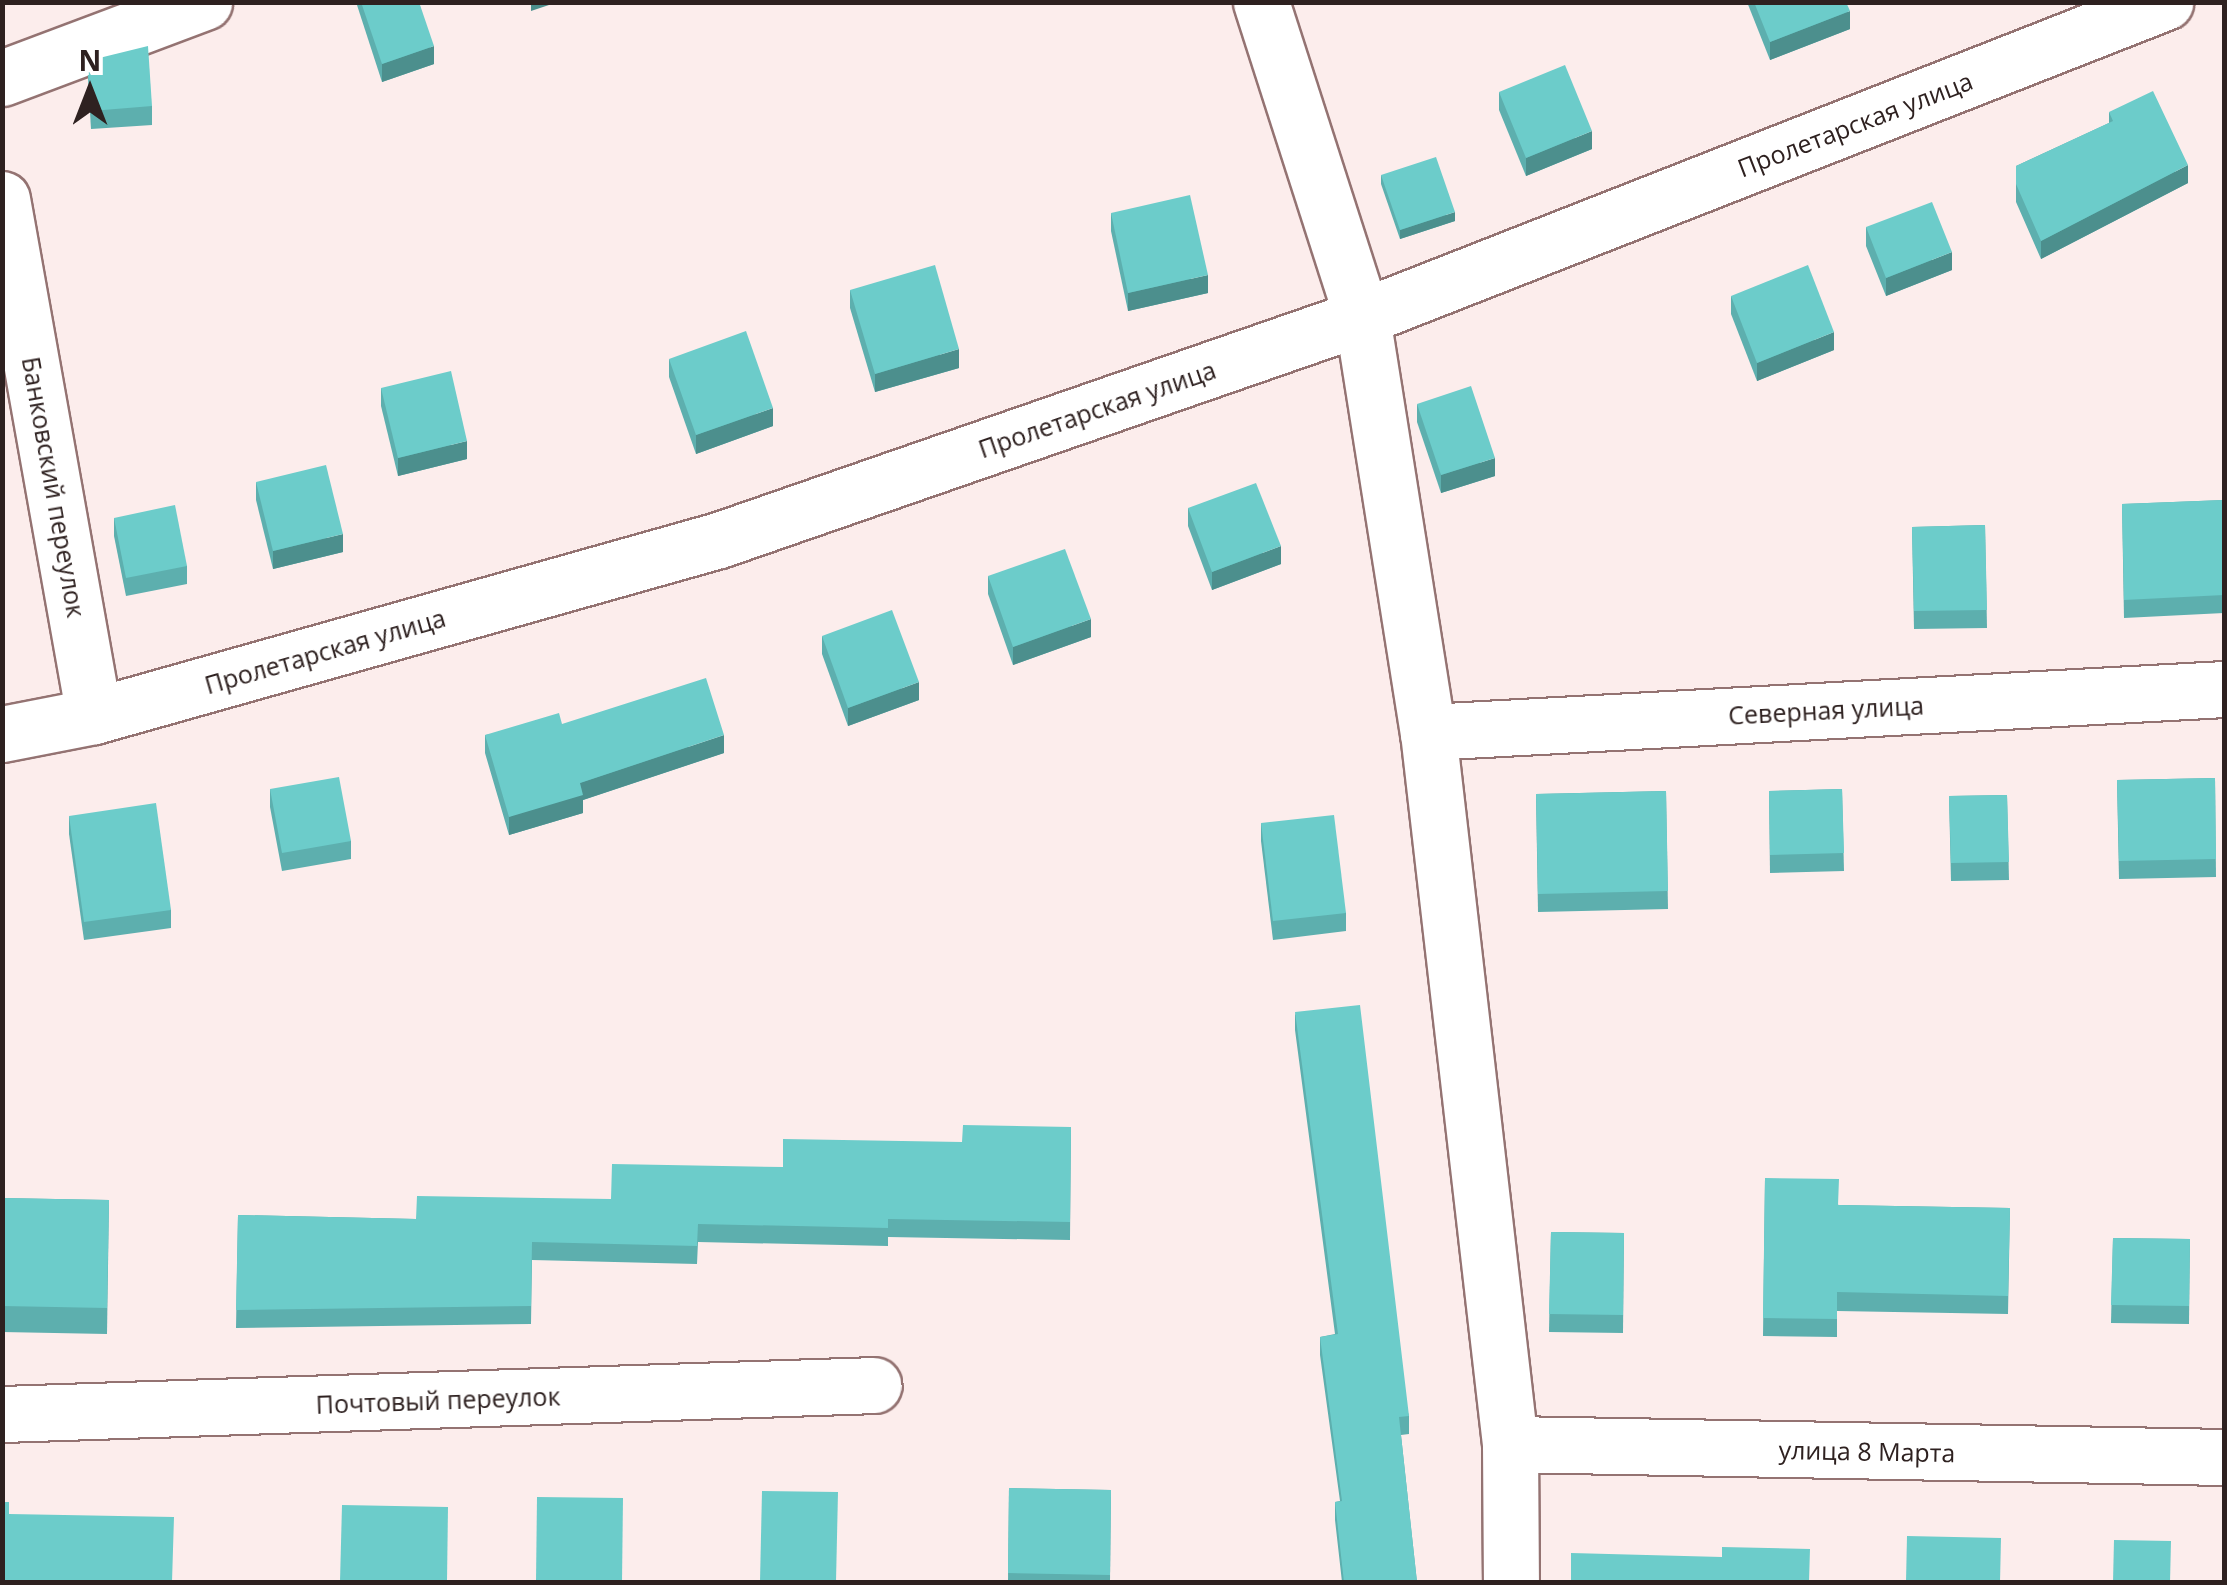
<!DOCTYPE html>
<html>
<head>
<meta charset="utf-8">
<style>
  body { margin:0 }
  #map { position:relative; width:2227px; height:1585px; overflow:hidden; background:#fcedec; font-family:"Open Sans",sans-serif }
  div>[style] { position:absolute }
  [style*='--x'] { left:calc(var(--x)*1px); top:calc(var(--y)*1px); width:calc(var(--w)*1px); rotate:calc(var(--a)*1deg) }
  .roads { filter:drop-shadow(2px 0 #947372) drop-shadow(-2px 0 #947372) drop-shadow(0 2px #947372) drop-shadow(0 -2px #947372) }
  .street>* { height:55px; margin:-27.5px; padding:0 27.5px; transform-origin:27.5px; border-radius:27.5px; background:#fff }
  .wall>* { inset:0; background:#5dafae }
  .shaded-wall>* { inset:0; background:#4c8f8d }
  .building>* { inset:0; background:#6cccca }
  span { translate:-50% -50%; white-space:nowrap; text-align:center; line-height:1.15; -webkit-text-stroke:8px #fff; paint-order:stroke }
  .street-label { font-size:25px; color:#2e2120 }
  .frame { position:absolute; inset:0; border:5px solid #2e2120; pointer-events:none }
  .north { position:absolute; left:40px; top:40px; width:100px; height:100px; -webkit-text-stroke:8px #fff; paint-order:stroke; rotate:0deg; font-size:28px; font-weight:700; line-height:40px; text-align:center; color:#2e2120 }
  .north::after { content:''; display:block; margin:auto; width:35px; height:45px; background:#2e2120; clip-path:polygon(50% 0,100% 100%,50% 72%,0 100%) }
</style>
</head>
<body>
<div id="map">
  <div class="roads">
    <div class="street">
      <div style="--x:1261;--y:2;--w:331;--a:72.2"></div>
      <div style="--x:1362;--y:317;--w:420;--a:81"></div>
      <div style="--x:1428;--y:732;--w:717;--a:83.43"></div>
      <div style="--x:1510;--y:1444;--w:138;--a:89.6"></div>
      <div style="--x:2;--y:78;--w:216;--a:-20.6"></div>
      <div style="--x:2;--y:199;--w:525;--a:79.91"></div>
      <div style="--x:1428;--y:732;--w:797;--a:-3.09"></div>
      <div style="--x:2;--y:734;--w:94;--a:-11.1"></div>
      <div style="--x:94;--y:716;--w:649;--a:-15.73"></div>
      <div style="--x:719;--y:540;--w:681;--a:-19.13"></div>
      <div style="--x:1362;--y:317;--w:863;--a:-21.42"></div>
      <div style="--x:2;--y:1414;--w:872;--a:-1.9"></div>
      <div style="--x:1510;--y:1444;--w:714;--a:1.04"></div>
    </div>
  </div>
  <div class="wall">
    <div style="clip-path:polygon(356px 2px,419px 2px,434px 64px,382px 82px)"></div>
    <div style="clip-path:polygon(1747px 2px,1846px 2px,1850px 29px,1770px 60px)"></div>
    <div style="clip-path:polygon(87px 61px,152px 106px,152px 125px,91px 129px)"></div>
    <div style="clip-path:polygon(1499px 92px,1592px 149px,1526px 176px,1499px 110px)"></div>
    <div style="clip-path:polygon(2109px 112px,2188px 183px,2041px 259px,2016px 202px,2016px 166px,2109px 123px)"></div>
    <div style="clip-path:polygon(1381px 175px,1455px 221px,1400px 239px,1381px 184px)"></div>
    <div style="clip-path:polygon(1111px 213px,1208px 293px,1128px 311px,1111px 231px)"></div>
    <div style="clip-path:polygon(1866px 227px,1952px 270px,1886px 296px,1866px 246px)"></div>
    <div style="clip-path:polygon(850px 290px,959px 368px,875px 392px,850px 308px)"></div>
    <div style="clip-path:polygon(1731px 296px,1834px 350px,1757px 381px,1731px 314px)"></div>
    <div style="clip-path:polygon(669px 359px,773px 426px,696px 454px,669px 377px)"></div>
    <div style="clip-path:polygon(381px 388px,467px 459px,398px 476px,381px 406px)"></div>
    <div style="clip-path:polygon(1417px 404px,1495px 476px,1441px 493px,1417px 422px)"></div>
    <div style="clip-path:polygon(256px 482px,343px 552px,273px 569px,256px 500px)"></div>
    <div style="clip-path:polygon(2224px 500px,2224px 613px,2124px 618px,2122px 504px)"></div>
    <div style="clip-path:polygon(1188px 508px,1281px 564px,1212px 590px,1188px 526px)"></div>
    <div style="clip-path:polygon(114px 518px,187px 566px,187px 584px,126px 596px,114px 536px)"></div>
    <div style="clip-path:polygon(1985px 525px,1987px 628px,1914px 629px,1912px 527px)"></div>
    <div style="clip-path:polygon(988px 576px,1091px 637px,1013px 665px,988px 594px)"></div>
    <div style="clip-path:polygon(822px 636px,919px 700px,848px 726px,822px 654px)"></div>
    <div style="clip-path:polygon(562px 724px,724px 753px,583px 800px,583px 813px,509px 835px,485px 753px,485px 735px)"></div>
    <div style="clip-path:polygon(2215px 778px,2216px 877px,2119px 879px,2117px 780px)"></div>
    <div style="clip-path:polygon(270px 789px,351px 841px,351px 859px,282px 871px,270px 807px)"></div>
    <div style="clip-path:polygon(1842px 789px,1844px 871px,1770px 873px,1769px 791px)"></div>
    <div style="clip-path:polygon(1666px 791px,1668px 909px,1538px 912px,1536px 794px)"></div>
    <div style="clip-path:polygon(2007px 795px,2009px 880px,1951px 881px,1949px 796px)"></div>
    <div style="clip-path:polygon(69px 816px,171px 910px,171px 928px,84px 940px,69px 834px)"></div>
    <div style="clip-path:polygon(1261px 823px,1346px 913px,1346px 931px,1273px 940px,1261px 841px)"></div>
    <div style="clip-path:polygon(1295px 1012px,1409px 1416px,1409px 1434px,1401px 1435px,1417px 1582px,1342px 1582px,1335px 1520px,1335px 1502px,1340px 1501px,1320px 1355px,1320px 1337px,1335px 1334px,1295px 1030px)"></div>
    <div style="clip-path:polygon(1071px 1127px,1070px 1240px,888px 1237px,888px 1246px,698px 1242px,697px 1264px,532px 1260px,531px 1324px,236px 1328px,238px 1215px,416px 1219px,611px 1199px,783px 1167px)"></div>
    <div style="clip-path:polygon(1765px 1178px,1839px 1205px,2010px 1208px,2008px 1314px,1837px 1311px,1837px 1337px,1763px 1336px)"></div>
    <div style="clip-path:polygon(2px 1198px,109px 1200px,107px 1334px,2px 1332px)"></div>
    <div style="clip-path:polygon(1551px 1232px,1624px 1233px,1623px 1333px,1549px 1332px)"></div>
    <div style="clip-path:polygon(2113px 1238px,2190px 1239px,2189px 1324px,2111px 1323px)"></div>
    <div style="clip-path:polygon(1009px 1488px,1111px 1490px,1110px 1582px,1008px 1582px)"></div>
  </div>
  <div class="shaded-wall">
    <div style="clip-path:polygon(531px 2px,558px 2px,531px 11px)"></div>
    <div style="clip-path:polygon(1850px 11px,1850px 29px,1770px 60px,1770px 42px)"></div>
    <div style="clip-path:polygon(434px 46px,434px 64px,382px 82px,382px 64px)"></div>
    <div style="clip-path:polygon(1592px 131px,1592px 149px,1526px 176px,1526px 158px)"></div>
    <div style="clip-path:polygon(2188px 165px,2188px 183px,2041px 259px,2041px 241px)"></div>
    <div style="clip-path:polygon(1455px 212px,1455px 221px,1400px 239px,1400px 230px)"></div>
    <div style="clip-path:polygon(1952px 252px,1952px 270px,1886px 296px,1886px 278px)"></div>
    <div style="clip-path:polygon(1208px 275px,1208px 293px,1128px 311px,1128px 293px)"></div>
    <div style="clip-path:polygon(1834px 332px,1834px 350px,1757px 381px,1757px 363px)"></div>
    <div style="clip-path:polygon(959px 349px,959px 368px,875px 392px,875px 374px)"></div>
    <div style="clip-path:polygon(773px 408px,773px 426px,696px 454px,696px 435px)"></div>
    <div style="clip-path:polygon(467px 441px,467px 459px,398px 476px,398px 458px)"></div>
    <div style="clip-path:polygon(1495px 458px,1495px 476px,1441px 493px,1441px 475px)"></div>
    <div style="clip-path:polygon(343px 534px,343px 552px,273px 569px,273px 551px)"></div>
    <div style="clip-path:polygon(1281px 546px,1281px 564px,1212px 590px,1212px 572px)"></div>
    <div style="clip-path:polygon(1091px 619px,1091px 637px,1013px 665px,1013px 647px)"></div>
    <div style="clip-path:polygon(919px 682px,919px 700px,848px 726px,848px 708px)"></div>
    <div style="clip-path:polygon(724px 735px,724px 753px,583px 800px,583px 813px,509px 835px,509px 817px,580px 783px)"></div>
  </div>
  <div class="building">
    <div style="clip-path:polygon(361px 2px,419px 2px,434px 46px,382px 64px)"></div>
    <div style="clip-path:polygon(1754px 2px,1846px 2px,1850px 11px,1770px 42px)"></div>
    <div style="clip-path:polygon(148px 46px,152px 106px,91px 111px,87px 61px)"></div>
    <div style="clip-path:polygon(1565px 65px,1592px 131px,1526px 158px,1499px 92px)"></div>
    <div style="clip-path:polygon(2153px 91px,2188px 165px,2041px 241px,2016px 184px,2016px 166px,2113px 121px,2109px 112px)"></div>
    <div style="clip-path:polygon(1436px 157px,1455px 212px,1400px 230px,1381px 175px)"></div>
    <div style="clip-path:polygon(1190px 195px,1208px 275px,1128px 293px,1111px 213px)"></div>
    <div style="clip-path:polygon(1932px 202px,1952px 252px,1886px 278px,1866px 227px)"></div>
    <div style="clip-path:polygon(935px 265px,959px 349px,875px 374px,850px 290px)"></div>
    <div style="clip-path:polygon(1808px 265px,1834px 332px,1757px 363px,1731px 296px)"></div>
    <div style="clip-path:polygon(746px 331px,773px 408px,696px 435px,669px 359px)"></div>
    <div style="clip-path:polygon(451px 371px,467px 441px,398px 458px,381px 388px)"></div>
    <div style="clip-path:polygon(1471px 386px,1495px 458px,1441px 475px,1417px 404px)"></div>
    <div style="clip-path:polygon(326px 465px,343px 534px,273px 551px,256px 482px)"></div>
    <div style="clip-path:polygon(1256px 483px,1281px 546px,1212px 572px,1188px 508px)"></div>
    <div style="clip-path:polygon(2224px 500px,2224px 595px,2124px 600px,2122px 504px)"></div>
    <div style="clip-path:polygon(175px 505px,187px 566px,126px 578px,114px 518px)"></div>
    <div style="clip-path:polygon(1985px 525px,1987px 610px,1914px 611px,1912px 527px)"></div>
    <div style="clip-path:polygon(1065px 549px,1091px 619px,1013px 647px,988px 576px)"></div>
    <div style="clip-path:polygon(892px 610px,919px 682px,848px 708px,822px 636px)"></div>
    <div style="clip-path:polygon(706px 678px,724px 735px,580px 783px,583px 795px,509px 817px,485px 735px,559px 713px,562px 724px)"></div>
    <div style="clip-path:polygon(339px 777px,351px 841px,282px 853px,270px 789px)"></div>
    <div style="clip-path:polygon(2215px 778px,2216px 859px,2119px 861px,2117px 780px)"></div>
    <div style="clip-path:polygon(1842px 789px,1844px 853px,1770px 855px,1769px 791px)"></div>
    <div style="clip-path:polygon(1666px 791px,1668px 891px,1538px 894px,1536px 794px)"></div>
    <div style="clip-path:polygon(2007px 795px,2009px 862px,1951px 863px,1949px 796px)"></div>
    <div style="clip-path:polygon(156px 803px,171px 910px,84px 922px,69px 816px)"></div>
    <div style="clip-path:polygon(1334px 815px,1346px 913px,1273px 921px,1261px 823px)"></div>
    <div style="clip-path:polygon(1360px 1005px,1409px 1416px,1399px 1417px,1417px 1582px,1344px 1582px,1335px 1502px,1342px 1501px,1320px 1337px,1338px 1334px,1295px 1012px)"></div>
    <div style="clip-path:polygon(963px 1125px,1071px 1127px,1070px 1222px,888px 1219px,888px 1228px,698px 1224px,697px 1246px,532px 1242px,531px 1306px,236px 1310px,238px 1215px,416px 1219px,417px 1196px,611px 1199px,612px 1164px,783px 1167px,783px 1139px,962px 1142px)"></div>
    <div style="clip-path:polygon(1765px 1178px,1839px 1179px,1838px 1205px,2010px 1208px,2008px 1296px,1837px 1292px,1837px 1319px,1763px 1318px)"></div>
    <div style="clip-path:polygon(2px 1198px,109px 1200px,107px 1308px,2px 1306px)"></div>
    <div style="clip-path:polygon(1551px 1232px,1624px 1233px,1623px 1315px,1549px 1314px)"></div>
    <div style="clip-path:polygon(2113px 1238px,2190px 1239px,2189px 1306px,2111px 1305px)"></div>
    <div style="clip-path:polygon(1009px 1488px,1111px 1490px,1110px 1575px,1008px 1573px)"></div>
    <div style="clip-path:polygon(762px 1491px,838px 1492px,836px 1582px,760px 1582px)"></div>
    <div style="clip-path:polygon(537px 1497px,623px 1498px,622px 1582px,536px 1582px)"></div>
    <div style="clip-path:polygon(2px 1502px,9px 1502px,9px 1514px,174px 1517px,172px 1582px,2px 1582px)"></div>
    <div style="clip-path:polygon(342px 1505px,448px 1507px,447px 1582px,340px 1582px)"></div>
    <div style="clip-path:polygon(1907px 1536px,2001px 1538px,2000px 1582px,1906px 1582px)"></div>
    <div style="clip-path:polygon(2114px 1540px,2171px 1541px,2170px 1582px,2113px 1582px)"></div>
    <div style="clip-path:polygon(1722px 1547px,1810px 1549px,1809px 1582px,1571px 1582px,1571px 1553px,1722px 1557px)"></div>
  </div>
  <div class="street-label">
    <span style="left:1855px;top:124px;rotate:-21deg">Пролетарская улица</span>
    <span style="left:1097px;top:409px;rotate:-19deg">Пролетарская улица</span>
    <span style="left:54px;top:487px;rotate:80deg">Банковский переулок</span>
    <span style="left:325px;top:651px;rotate:-16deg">Пролетарская улица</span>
    <span style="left:1826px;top:710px;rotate:-3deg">Северная улица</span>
    <span style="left:438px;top:1400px;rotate:-2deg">Почтовый переулок</span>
    <span style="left:1867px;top:1451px;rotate:1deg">улица 8 Марта</span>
  </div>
  <div class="frame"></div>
  <div class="north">N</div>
</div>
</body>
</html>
